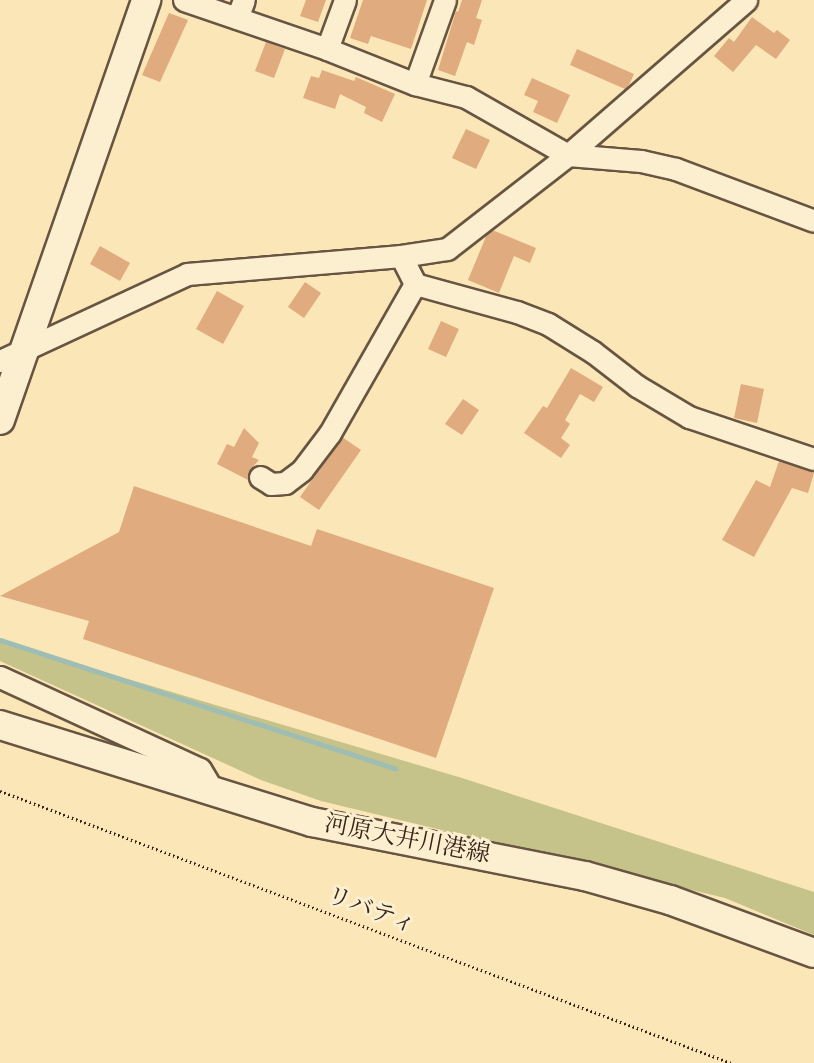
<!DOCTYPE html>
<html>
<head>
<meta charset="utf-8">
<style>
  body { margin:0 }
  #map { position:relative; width:814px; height:1063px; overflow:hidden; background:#fbe6b7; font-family:"Old Standard TT","Noto Serif JP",serif }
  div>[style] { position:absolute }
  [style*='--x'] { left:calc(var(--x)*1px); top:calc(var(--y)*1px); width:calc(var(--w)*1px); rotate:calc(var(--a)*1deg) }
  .green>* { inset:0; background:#c5c38a }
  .stream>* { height:5px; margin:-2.5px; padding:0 2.5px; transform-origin:2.5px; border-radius:2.5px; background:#9fbeb3 }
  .building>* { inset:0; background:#e0ab7f }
  .path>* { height:3px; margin-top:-1.5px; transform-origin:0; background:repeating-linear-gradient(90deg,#37251a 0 1.5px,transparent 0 4.5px) }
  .roads { filter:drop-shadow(2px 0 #685541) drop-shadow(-2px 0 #685541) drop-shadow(0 2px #685541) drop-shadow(0 -2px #685541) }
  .street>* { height:21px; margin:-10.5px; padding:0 10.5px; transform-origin:10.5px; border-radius:10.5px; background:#fcefd0 }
  .secondary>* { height:28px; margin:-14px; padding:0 14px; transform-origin:14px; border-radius:14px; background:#fcefd0 }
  span { translate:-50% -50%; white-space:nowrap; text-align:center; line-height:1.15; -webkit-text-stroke:6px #fcefd0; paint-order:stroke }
  .street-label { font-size:24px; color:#37251a }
</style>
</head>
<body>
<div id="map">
  <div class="green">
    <div style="clip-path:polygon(0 641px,462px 778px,814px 892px,814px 935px,725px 898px,321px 801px,261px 780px,0 661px)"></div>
  </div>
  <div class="stream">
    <div style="--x:0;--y:640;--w:416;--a:18"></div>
  </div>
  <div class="building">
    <div style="clip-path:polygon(306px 0,326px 0,318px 22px,300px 16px)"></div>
    <div style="clip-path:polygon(363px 0,427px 0,411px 49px,371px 36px,368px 44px,350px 38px)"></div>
    <div style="clip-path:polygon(462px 0,482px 0,476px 18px,482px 20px,474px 45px,467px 42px,455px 76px,438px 70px,456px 11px,458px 12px)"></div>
    <div style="clip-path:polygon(169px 13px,188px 20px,160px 82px,142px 75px)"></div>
    <div style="clip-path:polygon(752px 17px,774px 33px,777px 30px,790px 40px,776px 59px,756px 45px,733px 72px,714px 56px,729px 38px,734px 42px)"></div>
    <div style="clip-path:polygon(266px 42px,285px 49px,274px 78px,255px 71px)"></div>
    <div style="clip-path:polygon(577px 49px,634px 74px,629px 85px,625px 89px,570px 65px)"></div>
    <div style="clip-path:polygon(322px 70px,354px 81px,356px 77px,395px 94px,382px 122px,364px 113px,366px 107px,340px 94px,335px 109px,303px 98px,311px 76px,319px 78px)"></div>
    <div style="clip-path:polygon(532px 78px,570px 95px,557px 123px,533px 112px,538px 101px,524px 95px)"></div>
    <div style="clip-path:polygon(466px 129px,490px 140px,476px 169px,452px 158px)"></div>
    <div style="clip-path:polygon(492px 230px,536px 248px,530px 263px,514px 256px,499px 293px,468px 280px,487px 234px)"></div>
    <div style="clip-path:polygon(100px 246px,130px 263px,120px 281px,90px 264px)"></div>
    <div style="clip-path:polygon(305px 282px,321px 293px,304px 318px,288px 307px)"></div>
    <div style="clip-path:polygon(217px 291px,244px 306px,223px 344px,196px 329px)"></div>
    <div style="clip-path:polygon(441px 321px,459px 329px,446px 357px,428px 349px)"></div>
    <div style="clip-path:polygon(571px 368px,603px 387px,594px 402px,580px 394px,565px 420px,570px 424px,561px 438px,570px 445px,561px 458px,524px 433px,543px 406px,547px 408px)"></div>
    <div style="clip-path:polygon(741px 384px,764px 389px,757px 423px,734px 418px)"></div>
    <div style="clip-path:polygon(463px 399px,479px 410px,462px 435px,445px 424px)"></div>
    <div style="clip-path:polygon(244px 428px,259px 443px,252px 457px,259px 460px,249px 471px,248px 480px,217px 464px,227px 444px,234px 447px)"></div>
    <div style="clip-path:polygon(342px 437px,361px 450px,319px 510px,300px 497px)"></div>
    <div style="clip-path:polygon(779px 461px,814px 473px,808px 493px,792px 488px,754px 557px,722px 540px,756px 480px,770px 487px)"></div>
    <div style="clip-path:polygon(134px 486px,311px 546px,317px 529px,494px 588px,436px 758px,83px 639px,89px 621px,0 596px,119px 532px)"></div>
  </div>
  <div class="path">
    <div style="--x:0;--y:791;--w:780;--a:20.41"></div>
  </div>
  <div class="roads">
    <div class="street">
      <div style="--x:184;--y:0;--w:151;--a:18.9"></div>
      <div style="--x:327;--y:49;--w:95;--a:21.7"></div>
      <div style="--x:415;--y:84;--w:53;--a:14.3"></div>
      <div style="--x:466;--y:97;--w:117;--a:29.6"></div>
      <div style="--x:568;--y:155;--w:73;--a:4.7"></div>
      <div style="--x:641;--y:161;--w:36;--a:13"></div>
      <div style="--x:676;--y:169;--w:147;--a:20.6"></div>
      <div style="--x:237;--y:18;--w:19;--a:-69"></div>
      <div style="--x:327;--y:49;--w:52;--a:-69.8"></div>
      <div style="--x:415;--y:84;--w:89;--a:-70.3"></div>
      <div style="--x:401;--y:256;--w:31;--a:63"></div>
      <div style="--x:415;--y:284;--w:106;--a:15.4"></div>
      <div style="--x:517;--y:312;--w:33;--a:21"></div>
      <div style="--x:548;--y:324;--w:53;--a:31.9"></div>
      <div style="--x:593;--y:352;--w:56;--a:37.7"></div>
      <div style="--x:637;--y:386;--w:61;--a:30.8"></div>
      <div style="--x:689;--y:417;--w:132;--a:18.6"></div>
      <div style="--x:0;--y:361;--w:206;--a:-24.9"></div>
      <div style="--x:187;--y:274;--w:215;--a:-4.8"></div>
      <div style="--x:401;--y:256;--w:47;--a:-8.7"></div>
      <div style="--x:447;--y:249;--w:153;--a:-37.8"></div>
      <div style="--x:568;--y:155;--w:236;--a:-41"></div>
      <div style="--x:260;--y:477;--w:13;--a:32"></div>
      <div style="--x:271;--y:484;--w:14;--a:-4"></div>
      <div style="--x:285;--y:483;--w:21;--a:-37"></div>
      <div style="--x:302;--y:470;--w:46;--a:-52.9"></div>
      <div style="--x:330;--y:433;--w:172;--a:-60.3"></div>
      <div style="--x:0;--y:677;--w:220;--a:24.7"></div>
      <div style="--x:200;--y:769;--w:26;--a:59"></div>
    </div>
    <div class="secondary">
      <div style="--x:0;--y:420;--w:445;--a:-70.8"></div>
      <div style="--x:0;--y:725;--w:327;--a:17.3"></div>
      <div style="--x:312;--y:822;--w:278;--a:11.2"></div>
      <div style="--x:585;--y:876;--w:88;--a:15.8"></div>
      <div style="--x:670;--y:900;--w:153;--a:20.2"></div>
    </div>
  </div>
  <div class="street-label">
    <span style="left:407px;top:841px;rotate:11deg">河原大井川港線</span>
    <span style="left:371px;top:912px;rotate:20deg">リバティ</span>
  </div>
</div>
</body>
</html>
